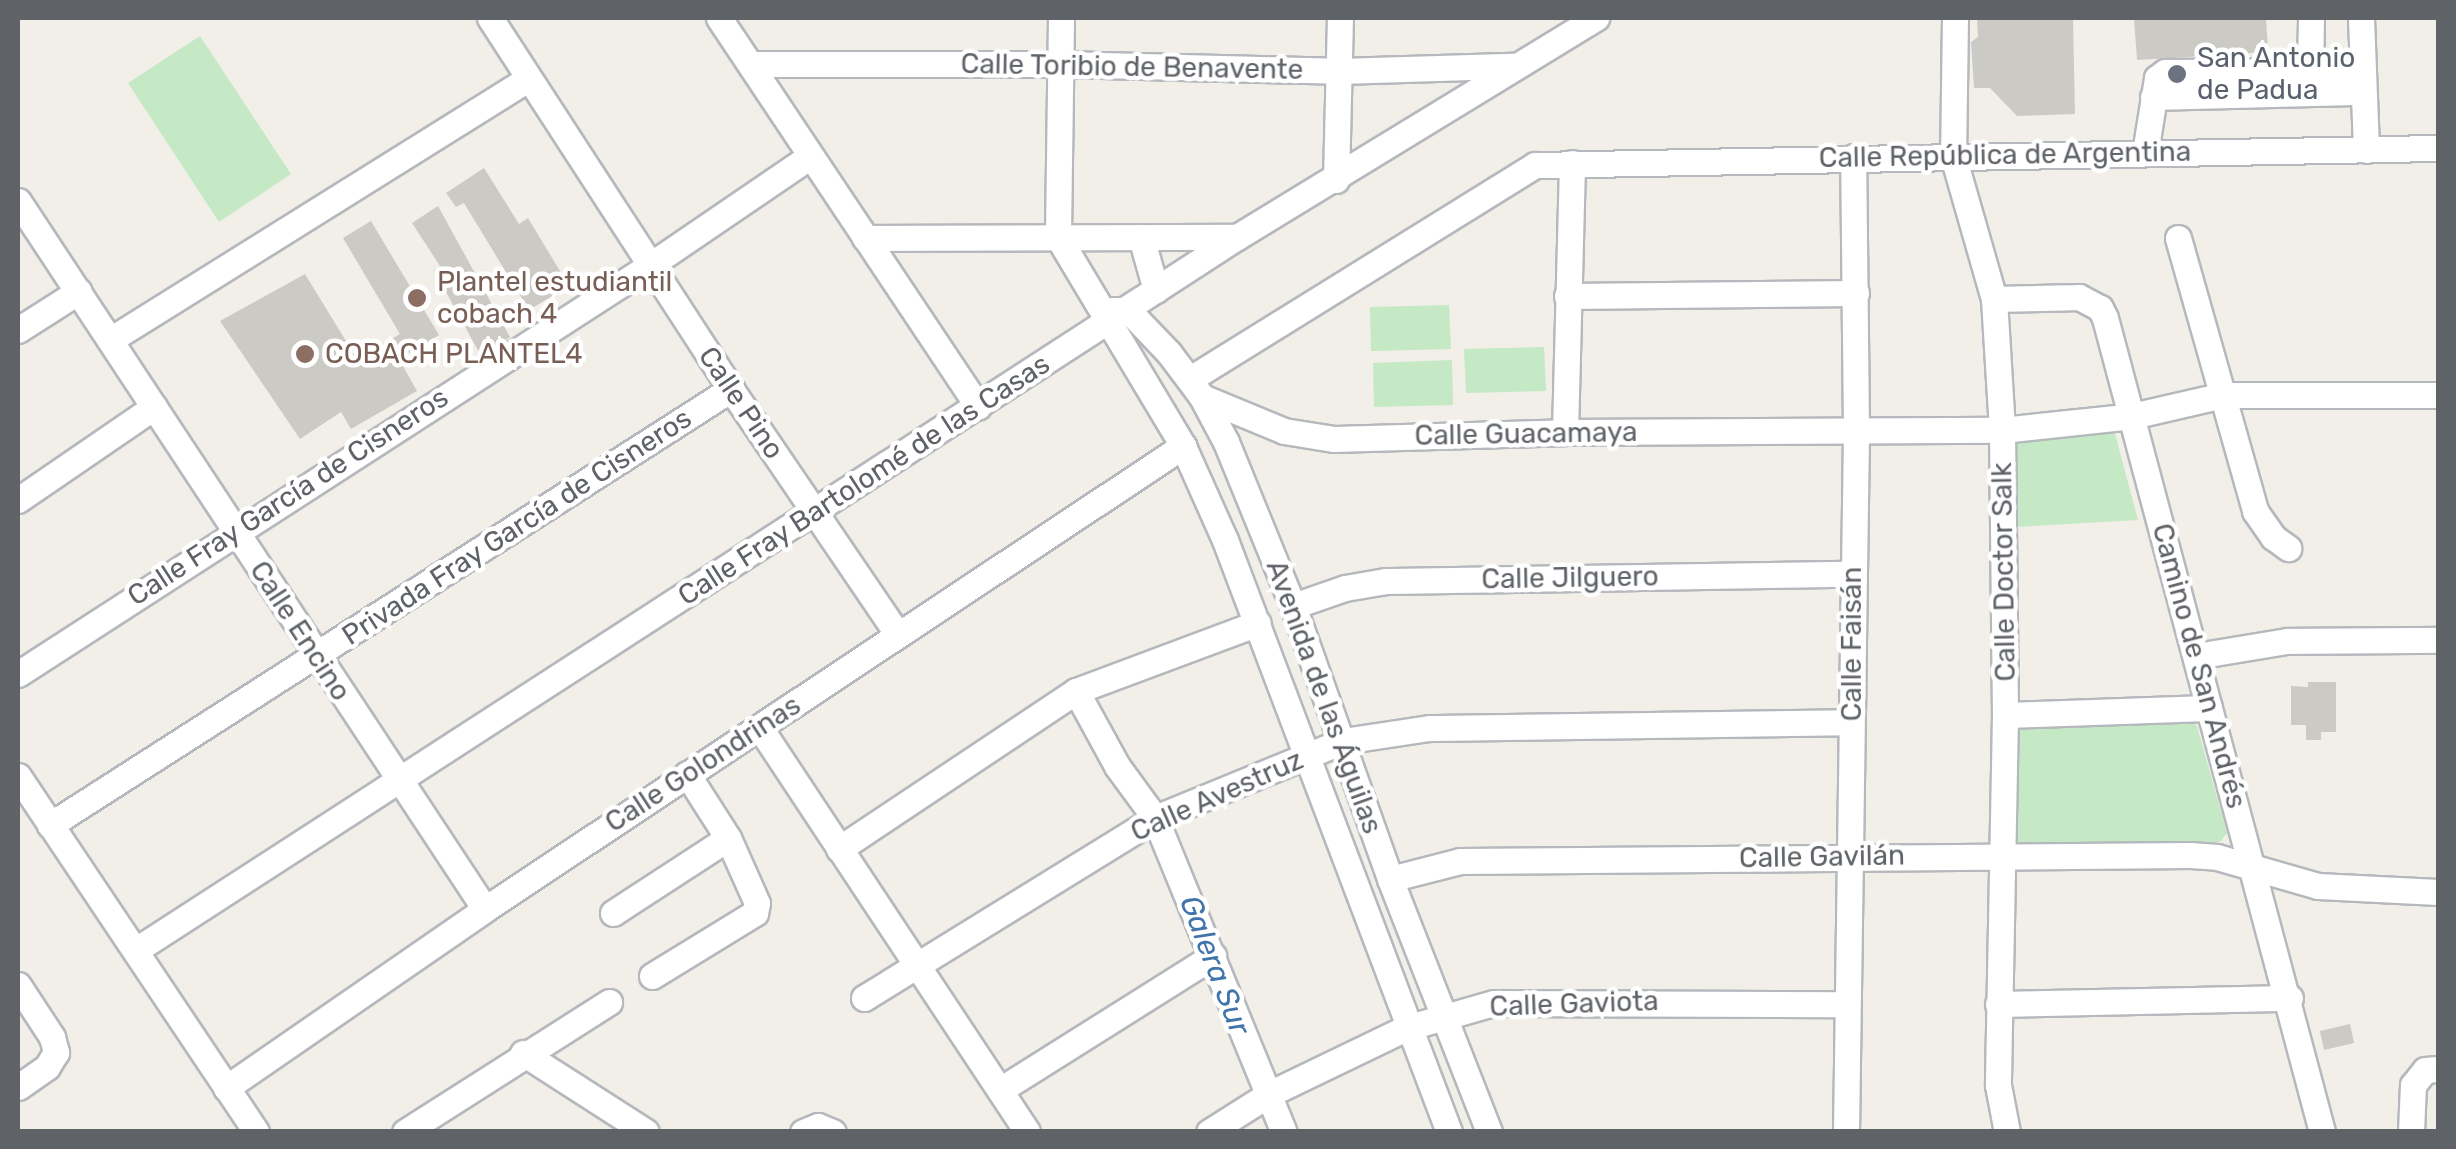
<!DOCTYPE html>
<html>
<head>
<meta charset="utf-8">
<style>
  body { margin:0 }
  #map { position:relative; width:2456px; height:1149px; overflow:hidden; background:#f1efe8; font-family:Rubik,sans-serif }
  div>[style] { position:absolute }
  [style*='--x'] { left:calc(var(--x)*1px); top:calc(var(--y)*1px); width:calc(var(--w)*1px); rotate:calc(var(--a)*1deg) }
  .green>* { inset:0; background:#c5e8c5 }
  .building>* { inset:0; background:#cccac5 }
  .roads { filter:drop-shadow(2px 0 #b5b8bc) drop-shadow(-2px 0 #b5b8bc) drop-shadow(0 2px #b5b8bc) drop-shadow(0 -2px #b5b8bc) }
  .minor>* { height:25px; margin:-12.5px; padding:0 12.5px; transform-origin:12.5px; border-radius:12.5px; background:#fff }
  .dots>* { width:28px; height:28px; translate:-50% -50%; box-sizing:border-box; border:5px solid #fff; border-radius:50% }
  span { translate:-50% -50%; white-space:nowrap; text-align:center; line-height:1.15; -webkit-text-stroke:9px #fff; paint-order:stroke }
  .worship-label { font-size:28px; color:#5b616d }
  .left { translate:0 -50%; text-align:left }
  .street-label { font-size:28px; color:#5f6368 }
  .education-label { font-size:28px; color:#785e54 }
  .water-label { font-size:30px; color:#4174aa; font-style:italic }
  .frame { position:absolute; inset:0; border:20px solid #5f6368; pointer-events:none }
</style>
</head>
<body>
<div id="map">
  <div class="green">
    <div style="clip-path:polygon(200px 36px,291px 174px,219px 222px,128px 83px)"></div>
    <div style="clip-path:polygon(1449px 305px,1451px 349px,1371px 351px,1370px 307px)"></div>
    <div style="clip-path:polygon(1544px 347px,1546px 391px,1466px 393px,1464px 349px)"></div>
    <div style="clip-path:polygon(1452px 360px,1453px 405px,1374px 407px,1373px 363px)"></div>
    <div style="clip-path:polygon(2114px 430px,2138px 520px,2016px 527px,2015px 438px)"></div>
    <div style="clip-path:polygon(2187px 719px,2197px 726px,2227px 833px,2220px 842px,2020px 845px,2012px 835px,2011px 729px,2018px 724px)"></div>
  </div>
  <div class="building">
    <div style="clip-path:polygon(1977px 18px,2073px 18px,2075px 114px,2017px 116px,1990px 88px,1974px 88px,1971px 42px,1978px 37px)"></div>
    <div style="clip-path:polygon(2134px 18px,2266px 18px,2268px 52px,2137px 60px)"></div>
    <div style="clip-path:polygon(484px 168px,519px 224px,528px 218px,569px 286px,529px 310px,464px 203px,456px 207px,446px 193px)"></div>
    <div style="clip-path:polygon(438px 206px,510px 337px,481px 356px,434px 270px,440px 266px,412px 223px)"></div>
    <div style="clip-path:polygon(371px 221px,439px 335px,399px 359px,417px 391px,351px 429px,341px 412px,300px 439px,220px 321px,305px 274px,357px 359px,400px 334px,343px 238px)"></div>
    <div style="clip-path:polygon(2308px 682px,2336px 682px,2336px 732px,2321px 732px,2321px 740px,2306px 740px,2306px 725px,2291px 725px,2291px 686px,2308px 687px)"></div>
    <div style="clip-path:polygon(2350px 1024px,2354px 1043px,2324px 1050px,2320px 1031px)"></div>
  </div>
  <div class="roads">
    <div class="minor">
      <div style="--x:490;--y:18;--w:442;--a:57"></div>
      <div style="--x:731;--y:389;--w:297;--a:55.8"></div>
      <div style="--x:719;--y:18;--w:467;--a:56.3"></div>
      <div style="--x:1061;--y:18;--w:219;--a:90.8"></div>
      <div style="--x:1058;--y:237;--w:244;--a:59.1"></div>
      <div style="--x:1183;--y:446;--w:103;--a:65.9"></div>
      <div style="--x:1225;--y:540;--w:633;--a:69.27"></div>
      <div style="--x:1955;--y:18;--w:138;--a:90.8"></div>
      <div style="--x:1953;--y:156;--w:149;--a:74"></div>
      <div style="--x:1994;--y:299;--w:131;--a:86.5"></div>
      <div style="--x:2002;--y:430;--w:285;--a:89.4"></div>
      <div style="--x:2005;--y:715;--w:370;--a:91.1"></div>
      <div style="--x:1998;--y:1085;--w:48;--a:79.2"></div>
      <div style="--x:2361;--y:18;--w:132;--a:87.8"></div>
      <div style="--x:752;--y:64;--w:308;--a:0"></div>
      <div style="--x:1060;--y:64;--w:279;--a:1.4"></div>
      <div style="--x:1339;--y:71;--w:173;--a:-1.7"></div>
      <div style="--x:2310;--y:71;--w:53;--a:-88.9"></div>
      <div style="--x:2153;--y:97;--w:210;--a:-1.4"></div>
      <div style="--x:2145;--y:153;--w:76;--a:-80.9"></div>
      <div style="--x:2157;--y:78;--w:10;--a:-37"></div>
      <div style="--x:2165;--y:72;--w:198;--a:-0.3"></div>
      <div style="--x:1336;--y:180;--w:162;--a:-88.6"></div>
      <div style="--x:18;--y:201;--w:848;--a:56.59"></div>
      <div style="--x:1141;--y:237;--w:55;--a:74.2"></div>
      <div style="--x:865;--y:238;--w:372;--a:-0.2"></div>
      <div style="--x:2178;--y:238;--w:284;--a:74.2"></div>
      <div style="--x:2255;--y:511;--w:32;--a:55"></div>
      <div style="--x:2273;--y:537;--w:19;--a:36"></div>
      <div style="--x:1567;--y:296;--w:289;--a:-0.6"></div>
      <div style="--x:1994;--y:299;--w:85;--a:-1.3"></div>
      <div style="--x:2079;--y:297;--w:24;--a:28"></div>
      <div style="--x:2100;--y:308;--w:11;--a:63"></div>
      <div style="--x:2105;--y:318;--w:842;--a:75.07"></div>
      <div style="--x:1112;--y:310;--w:16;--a:0"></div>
      <div style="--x:1128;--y:310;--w:59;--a:46.4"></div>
      <div style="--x:1169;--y:353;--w:55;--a:53.1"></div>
      <div style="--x:1202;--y:397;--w:51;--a:61.9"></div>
      <div style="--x:1226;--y:442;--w:177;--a:67.8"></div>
      <div style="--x:1293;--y:606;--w:290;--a:70.4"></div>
      <div style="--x:1390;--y:879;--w:272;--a:68.6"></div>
      <div style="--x:18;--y:330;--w:72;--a:-32.6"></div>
      <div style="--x:110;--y:340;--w:493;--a:-32"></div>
      <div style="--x:1190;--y:379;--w:406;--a:-31.8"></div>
      <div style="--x:1535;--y:165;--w:903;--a:-1.08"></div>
      <div style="--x:1202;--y:397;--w:89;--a:22.5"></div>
      <div style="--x:1284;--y:431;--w:51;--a:9.1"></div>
      <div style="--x:1334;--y:439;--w:231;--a:-1.7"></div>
      <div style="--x:1565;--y:432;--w:437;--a:-0.3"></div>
      <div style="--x:2002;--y:430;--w:131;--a:-6.1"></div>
      <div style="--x:2132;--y:416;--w:93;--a:-13"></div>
      <div style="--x:2223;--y:395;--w:215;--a:0"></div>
      <div style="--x:1565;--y:432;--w:269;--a:-88.5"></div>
      <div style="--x:18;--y:500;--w:165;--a:-34.4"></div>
      <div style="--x:1293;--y:606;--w:55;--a:-19.1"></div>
      <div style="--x:1345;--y:588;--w:42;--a:-9.7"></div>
      <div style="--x:1386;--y:581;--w:465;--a:-0.9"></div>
      <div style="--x:2196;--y:656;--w:92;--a:-9.4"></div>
      <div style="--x:2287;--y:641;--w:151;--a:-0.4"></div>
      <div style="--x:18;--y:674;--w:751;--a:-32.89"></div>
      <div style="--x:649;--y:266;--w:195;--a:-34.3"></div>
      <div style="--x:1076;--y:691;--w:85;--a:61.3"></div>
      <div style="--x:1117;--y:766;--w:64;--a:53.8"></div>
      <div style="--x:1155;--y:818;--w:339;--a:67.7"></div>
      <div style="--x:2005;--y:715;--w:204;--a:-2"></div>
      <div style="--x:760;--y:728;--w:484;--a:56.5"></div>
      <div style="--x:18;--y:776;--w:428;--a:56.2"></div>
      <div style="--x:50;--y:825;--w:809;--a:-32.63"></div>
      <div style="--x:839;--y:849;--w:285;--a:-33.7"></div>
      <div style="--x:1076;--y:691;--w:194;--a:-20.5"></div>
      <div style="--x:1390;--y:879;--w:72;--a:-14.4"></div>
      <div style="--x:1460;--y:861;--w:730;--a:-0.47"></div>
      <div style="--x:2190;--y:855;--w:27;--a:4"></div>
      <div style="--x:2217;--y:857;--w:105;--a:16"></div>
      <div style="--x:2318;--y:886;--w:120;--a:2.9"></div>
      <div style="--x:613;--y:913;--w:137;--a:-33.1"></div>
      <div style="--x:136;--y:950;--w:1312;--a:-32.93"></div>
      <div style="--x:1237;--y:237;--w:421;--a:-31.4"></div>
      <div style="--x:652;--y:976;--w:121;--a:-31.5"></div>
      <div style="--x:755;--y:913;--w:10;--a:-79"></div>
      <div style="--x:757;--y:903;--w:71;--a:-114"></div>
      <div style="--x:728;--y:838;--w:76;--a:-122.6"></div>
      <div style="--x:18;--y:985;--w:62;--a:56.8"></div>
      <div style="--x:52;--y:1037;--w:16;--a:75"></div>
      <div style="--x:56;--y:1052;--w:17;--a:121"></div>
      <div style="--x:47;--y:1067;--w:35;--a:145"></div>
      <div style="--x:864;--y:998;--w:342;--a:-31.7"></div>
      <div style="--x:1155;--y:818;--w:203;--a:-22.3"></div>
      <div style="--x:1343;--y:741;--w:87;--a:-8.6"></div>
      <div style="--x:1429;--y:728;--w:422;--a:-0.8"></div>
      <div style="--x:1998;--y:1004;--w:292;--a:-1.2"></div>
      <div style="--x:523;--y:1053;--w:146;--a:32.7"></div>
      <div style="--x:226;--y:1088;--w:315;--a:-34.6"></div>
      <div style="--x:485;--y:909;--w:838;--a:-33.56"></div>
      <div style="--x:1000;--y:1090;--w:252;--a:-32.2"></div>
      <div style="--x:405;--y:1132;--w:242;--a:-32.5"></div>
      <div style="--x:803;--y:1132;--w:16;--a:-22"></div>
      <div style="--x:818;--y:1126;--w:16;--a:22"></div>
      <div style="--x:1209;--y:1132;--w:71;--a:-32.3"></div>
      <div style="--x:1269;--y:1094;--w:152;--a:-25.7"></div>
      <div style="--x:1406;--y:1028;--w:91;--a:-15.9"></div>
      <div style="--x:1494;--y:1003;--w:353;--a:0.2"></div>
      <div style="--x:1846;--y:1132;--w:702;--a:-89.18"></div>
      <div style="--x:1856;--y:430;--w:273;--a:-90.6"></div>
      <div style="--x:2411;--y:1132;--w:47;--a:-87.6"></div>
      <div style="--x:2413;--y:1085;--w:19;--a:-51"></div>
      <div style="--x:2425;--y:1070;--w:13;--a:-4"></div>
    </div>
  </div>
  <div class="dots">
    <div style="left:2177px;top:74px;background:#6b7280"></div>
    <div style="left:417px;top:298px;background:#8d6e63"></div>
    <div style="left:305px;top:354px;background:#8d6e63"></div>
  </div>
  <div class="worship-label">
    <span class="left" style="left:2197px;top:74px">San Antonio<br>de Padua</span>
  </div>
  <div class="street-label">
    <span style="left:1132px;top:67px;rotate:1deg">Calle Toribio de Benavente</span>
    <span style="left:2005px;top:155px;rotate:-1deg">Calle República de Argentina</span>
    <span style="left:741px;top:403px;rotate:56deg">Calle Pino</span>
    <span style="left:1526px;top:434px;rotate:-1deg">Calle Guacamaya</span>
    <span style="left:864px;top:480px;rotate:-33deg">Calle Fray Bartolomé de las Casas</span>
    <span style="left:288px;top:497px;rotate:-33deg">Calle Fray García de Cisneros</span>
    <span style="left:517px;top:527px;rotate:-33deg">Privada Fray García de Cisneros</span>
    <span style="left:2004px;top:572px;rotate:-91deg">Calle Doctor Salk</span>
    <span style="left:1570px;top:578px;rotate:-1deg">Calle Jilguero</span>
    <span style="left:300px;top:631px;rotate:57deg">Calle Encino</span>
    <span style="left:1852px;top:644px;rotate:-90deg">Calle Faisán</span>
    <span style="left:2199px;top:666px;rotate:75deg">Camino de San Andrés</span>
    <span style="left:1324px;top:697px;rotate:70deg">Avenida de las Águilas</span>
    <span style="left:703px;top:764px;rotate:-33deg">Calle Golondrinas</span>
    <span style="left:1217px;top:796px;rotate:-24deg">Calle Avestruz</span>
    <span style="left:1822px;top:857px;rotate:-1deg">Calle Gavilán</span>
    <span style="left:1574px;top:1004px;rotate:-2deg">Calle Gaviota</span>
  </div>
  <div class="education-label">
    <span class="left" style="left:437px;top:298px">Plantel estudiantil<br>cobach 4</span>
    <span class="left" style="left:325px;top:354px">COBACH PLANTEL4</span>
  </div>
  <div class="water-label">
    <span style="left:1215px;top:965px;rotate:69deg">Galera Sur</span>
  </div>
  <div class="frame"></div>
</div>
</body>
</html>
